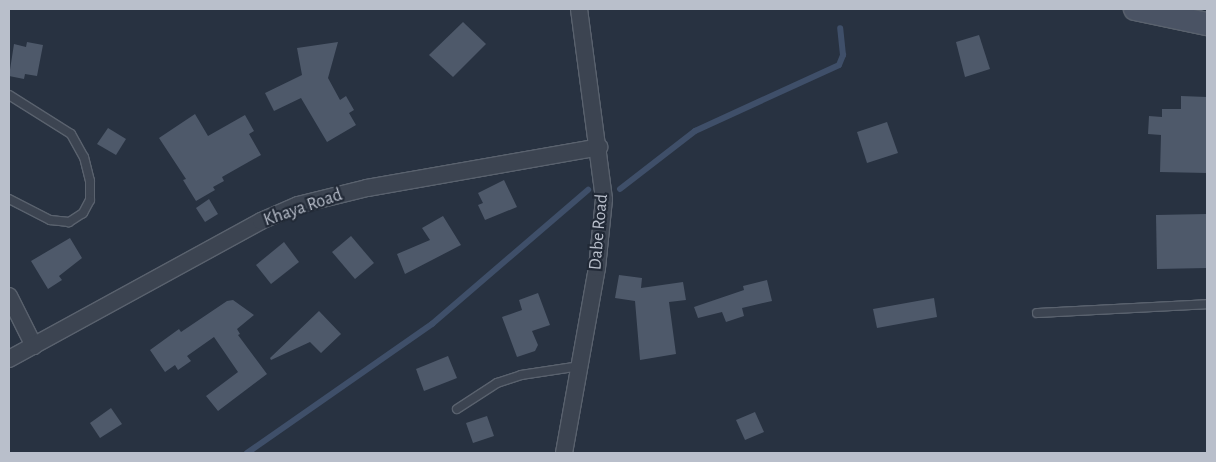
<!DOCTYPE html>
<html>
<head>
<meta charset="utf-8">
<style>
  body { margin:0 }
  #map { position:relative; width:1216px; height:462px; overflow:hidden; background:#283241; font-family:"Alegreya Sans",sans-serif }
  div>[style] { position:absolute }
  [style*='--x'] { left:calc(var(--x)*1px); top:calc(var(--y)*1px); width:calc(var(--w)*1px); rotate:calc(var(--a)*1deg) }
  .stream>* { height:6px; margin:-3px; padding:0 3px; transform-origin:3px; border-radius:3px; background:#3f4f69 }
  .building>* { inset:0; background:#4e596a }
  .roads { filter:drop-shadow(1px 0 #5a626e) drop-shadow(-1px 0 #5a626e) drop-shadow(0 1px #5a626e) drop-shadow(0 -1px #5a626e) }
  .lane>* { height:8px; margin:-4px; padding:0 4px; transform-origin:4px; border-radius:4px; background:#3c4451 }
  .street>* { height:16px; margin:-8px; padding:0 8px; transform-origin:8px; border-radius:8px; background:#3c4451 }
  .secondary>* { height:22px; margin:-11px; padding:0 11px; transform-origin:11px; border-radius:11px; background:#4a5364 }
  span { translate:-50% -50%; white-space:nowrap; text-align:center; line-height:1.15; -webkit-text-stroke:4.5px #212936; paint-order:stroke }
  .street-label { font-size:18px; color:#b9bfcb }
  .frame { position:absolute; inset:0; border:10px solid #b9bfcb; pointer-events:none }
</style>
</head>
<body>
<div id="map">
  <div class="stream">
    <div style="--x:620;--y:189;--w:95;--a:-37.7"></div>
    <div style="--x:695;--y:131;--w:158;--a:-24.6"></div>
    <div style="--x:839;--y:65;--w:11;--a:-68"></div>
    <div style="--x:843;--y:55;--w:27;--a:-96"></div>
    <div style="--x:247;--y:453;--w:226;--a:-34.9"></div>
    <div style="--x:432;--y:324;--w:206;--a:-40.7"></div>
  </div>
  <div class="building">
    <div style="clip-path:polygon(463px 22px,486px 44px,453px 77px,429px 55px)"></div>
    <div style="clip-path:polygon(979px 35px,990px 69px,965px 77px,956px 42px)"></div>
    <div style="clip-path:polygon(27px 42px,43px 45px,37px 76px,25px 74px,24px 79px,9px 76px,14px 44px,26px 47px)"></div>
    <div style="clip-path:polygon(338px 42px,328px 78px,340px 100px,346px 96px,354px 110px,349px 113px,356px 125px,327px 142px,301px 98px,274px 111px,265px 93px,302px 75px,297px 48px)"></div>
    <div style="clip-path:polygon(1181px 96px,1207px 97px,1207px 173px,1160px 172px,1161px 135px,1148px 134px,1149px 116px,1162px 117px,1162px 109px,1181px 109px)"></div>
    <div style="clip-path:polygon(195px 114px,208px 136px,245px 115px,254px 131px,249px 134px,261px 155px,222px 177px,224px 181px,213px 187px,215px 190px,196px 201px,183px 180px,186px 179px,159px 138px)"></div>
    <div style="clip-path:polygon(887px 122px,898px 153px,867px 163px,857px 132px)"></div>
    <div style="clip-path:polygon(108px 128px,126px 139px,116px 155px,97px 144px)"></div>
    <div style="clip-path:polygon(504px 180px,517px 207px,485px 220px,478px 205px,483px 203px,478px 193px)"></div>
    <div style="clip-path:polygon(209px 199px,218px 214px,205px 222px,196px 208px)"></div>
    <div style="clip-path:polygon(1207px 214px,1207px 268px,1157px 269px,1156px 215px)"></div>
    <div style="clip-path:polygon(443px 216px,461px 245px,405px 274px,397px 254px,430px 240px,422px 228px)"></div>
    <div style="clip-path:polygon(351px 236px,374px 263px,355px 279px,332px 252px)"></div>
    <div style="clip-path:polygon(70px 238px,82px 258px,59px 276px,62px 280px,48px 289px,31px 261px)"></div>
    <div style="clip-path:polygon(284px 242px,299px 262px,271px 284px,256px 265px)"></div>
    <div style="clip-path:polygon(619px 275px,642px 278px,641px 288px,683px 282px,686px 300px,669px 302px,676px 354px,640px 360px,635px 301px,615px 298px)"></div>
    <div style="clip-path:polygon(767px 280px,772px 301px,742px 308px,744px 316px,726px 322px,722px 312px,698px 318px,694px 307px,744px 290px,743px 286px)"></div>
    <div style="clip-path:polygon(538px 293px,550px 325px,532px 331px,538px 345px,535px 351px,517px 357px,502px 317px,522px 310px,519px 300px)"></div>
    <div style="clip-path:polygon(934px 298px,937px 317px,877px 328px,873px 309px)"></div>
    <div style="clip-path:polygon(233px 300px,254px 315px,237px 329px,240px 334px,238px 335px,267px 374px,218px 411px,206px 396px,238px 372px,214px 337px,187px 356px,191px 361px,178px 370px,175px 365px,165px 372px,150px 350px,179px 329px,181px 332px,227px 301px)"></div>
    <div style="clip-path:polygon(319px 311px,341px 334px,321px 353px,310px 342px,271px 360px,270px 358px)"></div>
    <div style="clip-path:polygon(448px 356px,457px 378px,424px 391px,416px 369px)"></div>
    <div style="clip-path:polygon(111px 408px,122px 424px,100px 438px,90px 423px)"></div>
    <div style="clip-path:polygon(755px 412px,764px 432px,745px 440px,736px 420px)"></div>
    <div style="clip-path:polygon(487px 416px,494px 436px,473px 443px,466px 423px)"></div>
  </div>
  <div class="roads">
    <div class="lane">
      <div style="--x:9;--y:95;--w:73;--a:32.2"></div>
      <div style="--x:71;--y:134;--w:26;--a:61"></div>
      <div style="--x:84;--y:157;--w:25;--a:76"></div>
      <div style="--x:90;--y:181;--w:19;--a:90"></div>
      <div style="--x:90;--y:200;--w:15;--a:118"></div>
      <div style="--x:83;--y:213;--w:17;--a:147"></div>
      <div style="--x:69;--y:222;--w:19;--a:-174"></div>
      <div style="--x:50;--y:220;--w:46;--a:-152.9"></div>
      <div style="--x:1037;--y:313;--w:170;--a:-3"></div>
      <div style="--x:457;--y:409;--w:48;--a:-33"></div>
      <div style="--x:497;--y:383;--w:25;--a:-18"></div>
      <div style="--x:521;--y:375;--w:60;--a:-8.7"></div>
    </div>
    <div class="street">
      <div style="--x:9;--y:296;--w:56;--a:63.4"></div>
      <div style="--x:9;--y:359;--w:287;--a:-28.7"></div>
      <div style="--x:261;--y:221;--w:40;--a:-23.4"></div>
      <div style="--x:298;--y:205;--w:71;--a:-13.8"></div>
      <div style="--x:367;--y:188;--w:236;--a:-10"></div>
      <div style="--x:564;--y:453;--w:188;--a:-79.9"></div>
      <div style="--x:597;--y:268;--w:69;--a:-84.2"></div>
      <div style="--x:604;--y:199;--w:192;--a:-97.5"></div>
    </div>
    <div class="secondary">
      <div style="--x:1135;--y:9;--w:74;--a:11.8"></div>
    </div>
  </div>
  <div class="street-label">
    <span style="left:303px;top:208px;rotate:-19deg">Khaya Road</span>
    <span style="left:599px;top:232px;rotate:-85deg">Dabe Road</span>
  </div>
  <div class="frame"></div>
</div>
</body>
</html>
